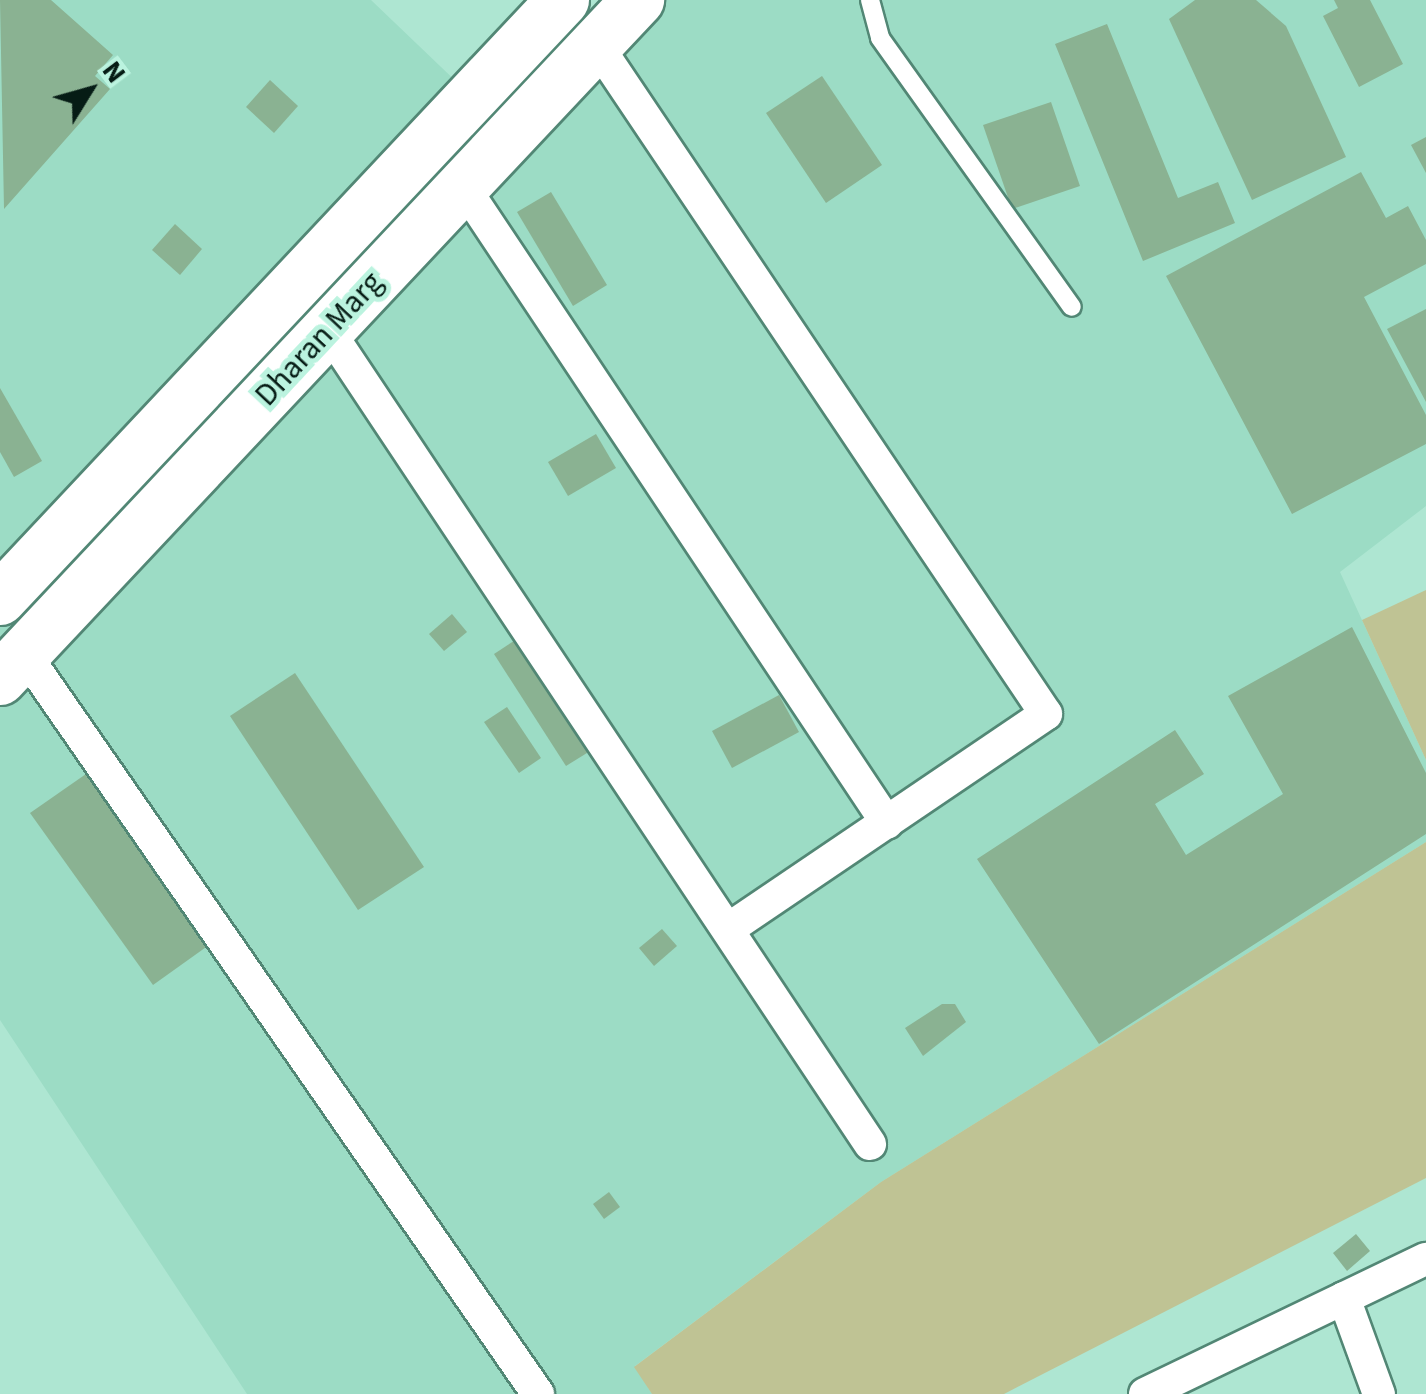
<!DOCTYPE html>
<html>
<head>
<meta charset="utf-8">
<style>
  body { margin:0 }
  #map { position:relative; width:1426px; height:1394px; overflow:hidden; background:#aee6d2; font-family:"Source Sans 3",sans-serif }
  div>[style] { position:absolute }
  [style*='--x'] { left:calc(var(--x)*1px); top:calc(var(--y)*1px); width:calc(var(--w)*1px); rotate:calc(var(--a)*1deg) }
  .built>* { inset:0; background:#9cdcc5 }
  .green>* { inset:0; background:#bfc394 }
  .building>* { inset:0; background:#8ab292 }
  .roads { filter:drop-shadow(2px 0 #528775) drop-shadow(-2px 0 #528775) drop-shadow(0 2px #528775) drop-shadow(0 -2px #528775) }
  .service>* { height:18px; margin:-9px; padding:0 9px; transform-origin:9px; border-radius:9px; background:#fff }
  .minor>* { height:32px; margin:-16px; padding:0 16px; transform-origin:16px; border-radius:16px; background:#fff }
  .primary>* { height:52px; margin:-26px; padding:0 26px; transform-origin:26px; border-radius:26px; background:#fff }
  span { translate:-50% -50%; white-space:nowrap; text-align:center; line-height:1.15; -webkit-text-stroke:10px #bbf3df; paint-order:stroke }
  .street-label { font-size:32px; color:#061c15 }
  .north { position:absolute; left:40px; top:40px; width:100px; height:100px; -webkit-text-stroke:8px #bbf3df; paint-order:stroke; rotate:53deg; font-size:28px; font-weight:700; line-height:40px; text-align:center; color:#061c15 }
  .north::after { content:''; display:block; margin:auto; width:35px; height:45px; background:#061c15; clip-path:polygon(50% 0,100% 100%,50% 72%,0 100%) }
</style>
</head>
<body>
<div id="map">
  <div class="built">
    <div style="clip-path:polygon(0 0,371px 0,511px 134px,638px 0,1426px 0,1426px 506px,1340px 572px,1426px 760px,1426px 842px,881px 1182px,635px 1366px,652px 1394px,247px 1394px,0 1020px)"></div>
  </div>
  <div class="green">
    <div style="clip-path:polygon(1426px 590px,1426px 760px,1362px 620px)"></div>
    <div style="clip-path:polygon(1426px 842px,1426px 1178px,1004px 1394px,652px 1394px,634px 1367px,881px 1182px)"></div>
  </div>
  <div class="building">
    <div style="clip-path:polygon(0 0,51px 0,113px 55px,95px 76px,110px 89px,4px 209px)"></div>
    <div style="clip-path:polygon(1195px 0,1256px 0,1286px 26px,1346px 157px,1252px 200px,1169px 19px)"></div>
    <div style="clip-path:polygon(1334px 0,1370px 0,1403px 64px,1359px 87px,1323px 16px,1338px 8px)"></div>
    <div style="clip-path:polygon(1107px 24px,1178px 198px,1218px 182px,1235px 223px,1143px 261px,1055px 44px)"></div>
    <div style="clip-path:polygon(822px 76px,882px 165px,826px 203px,766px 113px)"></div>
    <div style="clip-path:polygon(270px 80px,298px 106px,274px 133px,246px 107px)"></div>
    <div style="clip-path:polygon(1051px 102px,1080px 186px,1012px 209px,983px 125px)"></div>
    <div style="clip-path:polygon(1426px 137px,1426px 173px,1411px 145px)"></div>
    <div style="clip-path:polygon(1361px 172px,1386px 218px,1408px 206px,1426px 240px,1426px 264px,1364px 297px,1426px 415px,1426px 444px,1292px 514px,1166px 276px)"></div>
    <div style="clip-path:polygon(551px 192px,607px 285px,573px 306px,517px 212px)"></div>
    <div style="clip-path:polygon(175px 224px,202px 249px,180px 275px,152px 250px)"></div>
    <div style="clip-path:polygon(1426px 309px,1426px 402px,1387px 329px)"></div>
    <div style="clip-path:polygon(0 388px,42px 461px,14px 477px,0 452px)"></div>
    <div style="clip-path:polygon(596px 434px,616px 468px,568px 496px,548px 462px)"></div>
    <div style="clip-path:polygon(452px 614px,467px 632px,444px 651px,429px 634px)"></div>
    <div style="clip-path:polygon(1352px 627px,1426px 773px,1426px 834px,1099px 1044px,977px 859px,1175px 730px,1204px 774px,1155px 804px,1186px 855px,1283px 794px,1228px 696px)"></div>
    <div style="clip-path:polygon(523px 635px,595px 748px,566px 766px,494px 654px)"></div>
    <div style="clip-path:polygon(295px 673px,424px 867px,358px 910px,230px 716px)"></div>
    <div style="clip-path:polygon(779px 695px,799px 732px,732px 768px,712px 731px)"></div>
    <div style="clip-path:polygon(507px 707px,541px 758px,519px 773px,484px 722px)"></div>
    <div style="clip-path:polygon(86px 774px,209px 945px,153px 985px,30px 813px)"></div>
    <div style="clip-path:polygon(662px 929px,677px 946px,654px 966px,639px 948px)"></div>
    <div style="clip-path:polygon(942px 1004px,955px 1004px,966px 1022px,923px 1056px,905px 1028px)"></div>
    <div style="clip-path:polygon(609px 1192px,620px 1207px,604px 1219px,593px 1204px)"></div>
    <div style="clip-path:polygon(1356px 1234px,1370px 1251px,1347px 1271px,1333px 1253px)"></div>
  </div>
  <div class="roads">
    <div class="service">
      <div style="--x:870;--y:0;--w:39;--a:75"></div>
      <div style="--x:880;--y:38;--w:330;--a:54.5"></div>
    </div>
    <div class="minor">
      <div style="--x:596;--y:44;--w:807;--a:56.11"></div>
      <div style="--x:1046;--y:714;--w:384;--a:145.9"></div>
      <div style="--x:463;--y:186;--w:765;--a:56.35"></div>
      <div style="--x:328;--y:330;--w:978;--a:56.34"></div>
      <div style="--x:24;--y:653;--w:902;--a:55.25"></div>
      <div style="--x:1344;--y:1298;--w:102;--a:70"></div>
      <div style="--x:1145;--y:1394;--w:312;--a:-25.7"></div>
    </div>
    <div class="primary">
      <div style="--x:0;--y:599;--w:822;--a:-46.77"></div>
      <div style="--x:0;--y:679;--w:932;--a:-46.78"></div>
    </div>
  </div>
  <div class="street-label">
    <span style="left:319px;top:339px;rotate:-47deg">Dharan Marg</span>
  </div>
  <div class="north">N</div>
</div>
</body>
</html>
